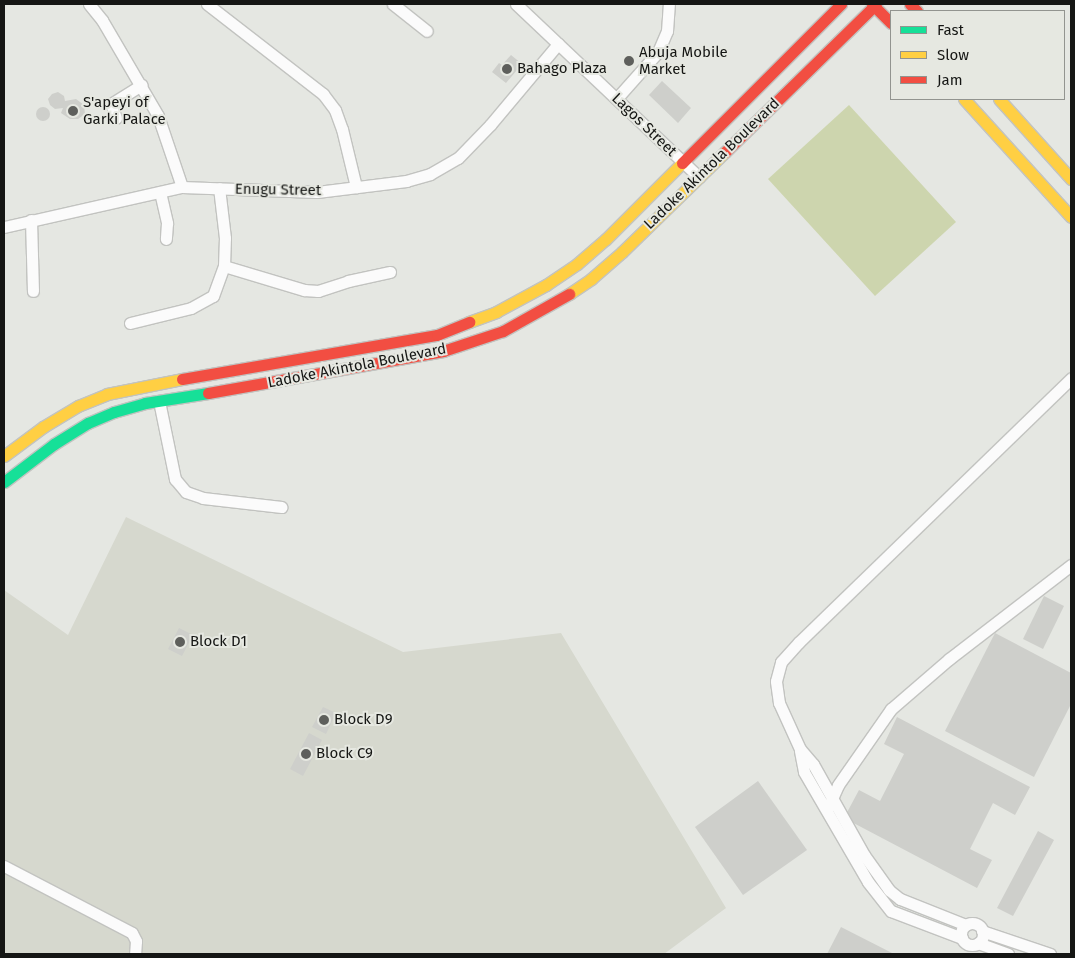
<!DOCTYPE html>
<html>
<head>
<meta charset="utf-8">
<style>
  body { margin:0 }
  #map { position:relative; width:1075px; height:958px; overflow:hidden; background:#e5e7e2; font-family:"Fira Sans",sans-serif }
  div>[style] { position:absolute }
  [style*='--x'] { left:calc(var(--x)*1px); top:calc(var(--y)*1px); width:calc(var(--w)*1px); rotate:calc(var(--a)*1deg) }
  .built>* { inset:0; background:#d6d8ce }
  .green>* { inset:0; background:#cdd5ae }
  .building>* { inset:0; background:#cecfcb }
  .round { border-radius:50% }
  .roads { filter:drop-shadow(1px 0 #c2c3c0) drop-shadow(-1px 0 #c2c3c0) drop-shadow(0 1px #c2c3c0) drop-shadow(0 -1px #c2c3c0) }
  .street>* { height:11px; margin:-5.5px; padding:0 5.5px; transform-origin:5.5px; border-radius:5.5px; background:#fbfbfb }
  .street>.ring { margin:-5.5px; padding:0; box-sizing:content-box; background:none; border:11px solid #fbfbfb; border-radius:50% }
  .fast>* { height:11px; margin:-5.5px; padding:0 5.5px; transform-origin:5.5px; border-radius:5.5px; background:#16e098 }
  .slow>* { height:11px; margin:-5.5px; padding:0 5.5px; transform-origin:5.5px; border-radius:5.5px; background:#ffcf43 }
  .jam>* { height:11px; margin:-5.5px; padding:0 5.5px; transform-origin:5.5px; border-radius:5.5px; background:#f24e42 }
  .dots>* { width:14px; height:14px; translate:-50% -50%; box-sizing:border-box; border:2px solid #e6e8e1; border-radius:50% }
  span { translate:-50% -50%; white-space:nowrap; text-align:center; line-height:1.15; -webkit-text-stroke:4px #e6e8e1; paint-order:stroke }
  .poi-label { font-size:15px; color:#151614 }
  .left { translate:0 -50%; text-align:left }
  .street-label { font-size:15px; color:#151614 }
  .frame { position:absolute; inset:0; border:5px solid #151614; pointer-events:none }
  .legend { position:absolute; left:890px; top:10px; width:175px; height:90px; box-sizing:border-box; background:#e6e8e1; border:1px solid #92948f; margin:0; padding:6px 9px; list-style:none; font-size:15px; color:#151614 }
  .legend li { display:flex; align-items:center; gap:10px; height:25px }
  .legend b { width:25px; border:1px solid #92948f }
</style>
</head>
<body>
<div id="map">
  <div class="built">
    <div style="clip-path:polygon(126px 517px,403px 652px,561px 633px,726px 908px,664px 954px,4px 954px,4px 590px,68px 635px)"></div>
  </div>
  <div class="green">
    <div style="clip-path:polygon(849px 105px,956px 222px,875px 296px,768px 179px)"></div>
  </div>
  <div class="building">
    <div style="clip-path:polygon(511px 55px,522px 64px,506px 83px,492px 72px,499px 63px,502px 65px)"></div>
    <div style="clip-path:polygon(662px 81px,691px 108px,678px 123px,649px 95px)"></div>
    <div style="clip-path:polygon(58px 92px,64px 96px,65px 101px,76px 99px,84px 105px,85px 114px,78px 119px,70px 119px,61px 113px,63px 108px,55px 109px,50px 105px,48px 99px,52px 94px)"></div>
    <div class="round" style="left:36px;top:107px;width:14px;height:14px"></div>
    <div style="clip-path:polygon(1044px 596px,1064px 606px,1043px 649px,1023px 639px)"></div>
    <div style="clip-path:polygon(179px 628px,193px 635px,182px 656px,168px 649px)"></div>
    <div style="clip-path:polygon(995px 633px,1071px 673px,1071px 704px,1034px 777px,945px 731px)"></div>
    <div style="clip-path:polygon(323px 707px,336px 713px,326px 734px,312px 727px)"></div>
    <div style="clip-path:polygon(897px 717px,1030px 787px,1015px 815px,993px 803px,970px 849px,992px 860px,977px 888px,844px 818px,859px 790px,880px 801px,904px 754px,884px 744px)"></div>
    <div style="clip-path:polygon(309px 733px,322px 740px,303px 776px,290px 769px)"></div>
    <div style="clip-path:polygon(758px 781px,807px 850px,743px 895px,695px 827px)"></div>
    <div style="clip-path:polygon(1038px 831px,1054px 840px,1013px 916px,997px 908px)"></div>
    <div style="clip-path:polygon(841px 927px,894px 954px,827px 954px)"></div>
  </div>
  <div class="roads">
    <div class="street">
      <div style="--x:89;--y:4;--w:21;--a:51"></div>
      <div style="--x:102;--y:20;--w:111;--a:59.7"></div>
      <div style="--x:158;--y:116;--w:75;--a:71.3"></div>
      <div style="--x:207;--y:4;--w:147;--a:37.8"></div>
      <div style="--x:323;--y:94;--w:20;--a:53"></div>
      <div style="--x:335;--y:110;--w:20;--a:70"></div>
      <div style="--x:342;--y:129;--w:60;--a:76.4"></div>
      <div style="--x:393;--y:4;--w:43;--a:38.5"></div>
      <div style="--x:516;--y:4;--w:252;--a:43.4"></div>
      <div style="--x:617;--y:98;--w:62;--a:-48.3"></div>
      <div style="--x:658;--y:52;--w:23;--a:-67"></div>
      <div style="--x:667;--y:31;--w:27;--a:-86"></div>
      <div style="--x:116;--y:118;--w:15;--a:-110"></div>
      <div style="--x:111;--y:104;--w:36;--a:-32"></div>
      <div style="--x:160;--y:192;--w:32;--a:77"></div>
      <div style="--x:167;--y:223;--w:16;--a:94"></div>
      <div style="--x:31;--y:220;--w:71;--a:88.4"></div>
      <div style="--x:4;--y:227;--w:182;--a:-12.7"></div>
      <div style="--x:182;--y:187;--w:135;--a:2.1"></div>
      <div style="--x:317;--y:192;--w:90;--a:-7"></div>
      <div style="--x:406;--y:181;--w:25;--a:-16"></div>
      <div style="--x:430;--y:174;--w:32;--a:-30"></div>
      <div style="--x:458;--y:158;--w:46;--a:-45.9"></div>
      <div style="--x:490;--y:125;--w:106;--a:-50"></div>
      <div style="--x:224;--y:266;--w:84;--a:16.7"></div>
      <div style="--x:304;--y:290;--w:14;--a:4"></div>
      <div style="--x:318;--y:291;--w:32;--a:-18"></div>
      <div style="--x:348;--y:281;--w:43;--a:-12.1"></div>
      <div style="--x:130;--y:323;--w:63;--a:-13.8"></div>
      <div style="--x:191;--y:308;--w:25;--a:-29"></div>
      <div style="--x:213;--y:296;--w:32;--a:-70"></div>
      <div style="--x:224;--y:266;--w:28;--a:-88"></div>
      <div style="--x:225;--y:238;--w:50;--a:-96.8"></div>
      <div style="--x:159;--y:401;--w:80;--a:78.4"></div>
      <div style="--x:175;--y:479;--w:17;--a:50"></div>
      <div style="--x:186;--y:492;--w:18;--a:19"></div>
      <div style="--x:203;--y:498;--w:79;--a:6.6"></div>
      <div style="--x:800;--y:751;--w:21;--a:79"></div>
      <div style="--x:804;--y:772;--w:127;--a:59.8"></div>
      <div style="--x:868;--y:882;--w:37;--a:52"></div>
      <div style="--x:891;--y:911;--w:76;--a:20.8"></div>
      <div style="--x:827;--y:810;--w:27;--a:-66"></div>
      <div style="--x:838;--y:785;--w:93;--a:-55.1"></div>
      <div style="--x:891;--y:709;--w:77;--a:-40.8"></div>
      <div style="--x:949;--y:659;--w:154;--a:-37.6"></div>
      <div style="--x:4;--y:866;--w:144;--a:27.6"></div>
      <div style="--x:132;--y:933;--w:9;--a:63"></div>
      <div style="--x:136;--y:941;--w:13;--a:94"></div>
      <div class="ring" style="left:961px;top:923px;width:11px;height:11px"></div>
      <div style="--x:966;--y:925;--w:71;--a:-158.5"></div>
      <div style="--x:900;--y:899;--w:14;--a:-141"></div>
      <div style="--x:889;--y:890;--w:43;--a:-125.5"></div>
      <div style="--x:864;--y:855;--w:104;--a:-119.3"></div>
      <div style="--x:813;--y:764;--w:20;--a:-131"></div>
      <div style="--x:800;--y:749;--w:51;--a:-114.5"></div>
      <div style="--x:779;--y:703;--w:22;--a:-98"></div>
      <div style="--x:776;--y:681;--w:20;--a:-75"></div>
      <div style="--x:781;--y:662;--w:27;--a:-48"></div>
      <div style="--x:799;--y:642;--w:379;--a:-44.1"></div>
      <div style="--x:982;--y:931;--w:72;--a:18.7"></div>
      <div style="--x:978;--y:943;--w:32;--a:20"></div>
    </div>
    <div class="fast">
      <div style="--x:4;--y:482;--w:63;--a:-37.2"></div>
      <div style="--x:54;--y:444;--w:40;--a:-32"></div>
      <div style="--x:88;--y:423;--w:28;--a:-23"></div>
      <div style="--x:114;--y:412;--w:32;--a:-16"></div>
      <div style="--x:145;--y:403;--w:64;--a:-9"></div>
    </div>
    <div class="slow">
      <div style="--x:964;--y:99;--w:159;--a:47.8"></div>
      <div style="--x:999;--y:99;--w:108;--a:48"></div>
      <div style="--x:569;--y:294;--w:27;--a:-34"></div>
      <div style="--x:591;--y:279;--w:41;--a:-41.1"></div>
      <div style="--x:622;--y:252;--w:144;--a:-44.2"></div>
      <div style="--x:469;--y:322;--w:29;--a:-20"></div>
      <div style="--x:496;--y:312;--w:57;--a:-28.4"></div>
      <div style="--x:546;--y:285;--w:37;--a:-34"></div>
      <div style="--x:577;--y:264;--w:38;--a:-41"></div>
      <div style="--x:606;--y:239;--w:107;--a:-45"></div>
      <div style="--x:4;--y:456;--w:49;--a:-36.6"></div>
      <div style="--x:43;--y:427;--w:41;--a:-31"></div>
      <div style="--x:78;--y:406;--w:31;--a:-22"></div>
      <div style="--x:107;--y:394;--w:76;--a:-11.3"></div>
    </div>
    <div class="jam">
      <div style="--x:872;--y:4;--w:27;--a:45"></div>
      <div style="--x:910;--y:4;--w:10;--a:45"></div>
      <div style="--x:725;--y:152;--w:211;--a:-44.4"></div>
      <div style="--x:682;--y:163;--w:225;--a:-45"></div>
      <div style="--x:182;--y:379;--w:259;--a:-9.8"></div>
      <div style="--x:437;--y:335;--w:35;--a:-22"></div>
      <div style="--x:208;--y:393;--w:239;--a:-10.1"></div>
      <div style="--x:443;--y:351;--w:63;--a:-18.4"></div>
      <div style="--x:503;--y:331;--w:76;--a:-29.3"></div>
    </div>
  </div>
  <div class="dots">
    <div style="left:629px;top:61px;background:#5e5f5c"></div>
    <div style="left:507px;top:69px;background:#5e5f5c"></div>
    <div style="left:73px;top:111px;background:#5e5f5c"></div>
    <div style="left:180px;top:642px;background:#5e5f5c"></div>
    <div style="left:324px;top:720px;background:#5e5f5c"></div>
    <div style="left:306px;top:754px;background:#5e5f5c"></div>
  </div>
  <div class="poi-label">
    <span class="left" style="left:639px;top:61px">Abuja Mobile<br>Market</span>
    <span class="left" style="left:517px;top:69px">Bahago Plaza</span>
    <span class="left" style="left:83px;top:111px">S'apeyi of<br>Garki Palace</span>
    <span class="left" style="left:190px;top:642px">Block D1</span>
    <span class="left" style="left:334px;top:720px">Block D9</span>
    <span class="left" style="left:316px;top:754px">Block C9</span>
  </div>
  <div class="street-label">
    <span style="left:644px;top:125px;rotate:44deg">Lagos Street</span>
    <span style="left:712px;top:164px;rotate:-44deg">Ladoke Akintola Boulevard</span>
    <span style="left:278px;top:190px;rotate:1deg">Enugu Street</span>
    <span style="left:357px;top:366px;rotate:-11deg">Ladoke Akintola Boulevard</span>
  </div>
  <div class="frame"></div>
  <ul class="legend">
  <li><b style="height:6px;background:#16e098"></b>Fast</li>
  <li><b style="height:6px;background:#ffcf43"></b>Slow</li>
  <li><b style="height:6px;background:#f24e42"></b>Jam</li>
  </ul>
</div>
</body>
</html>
